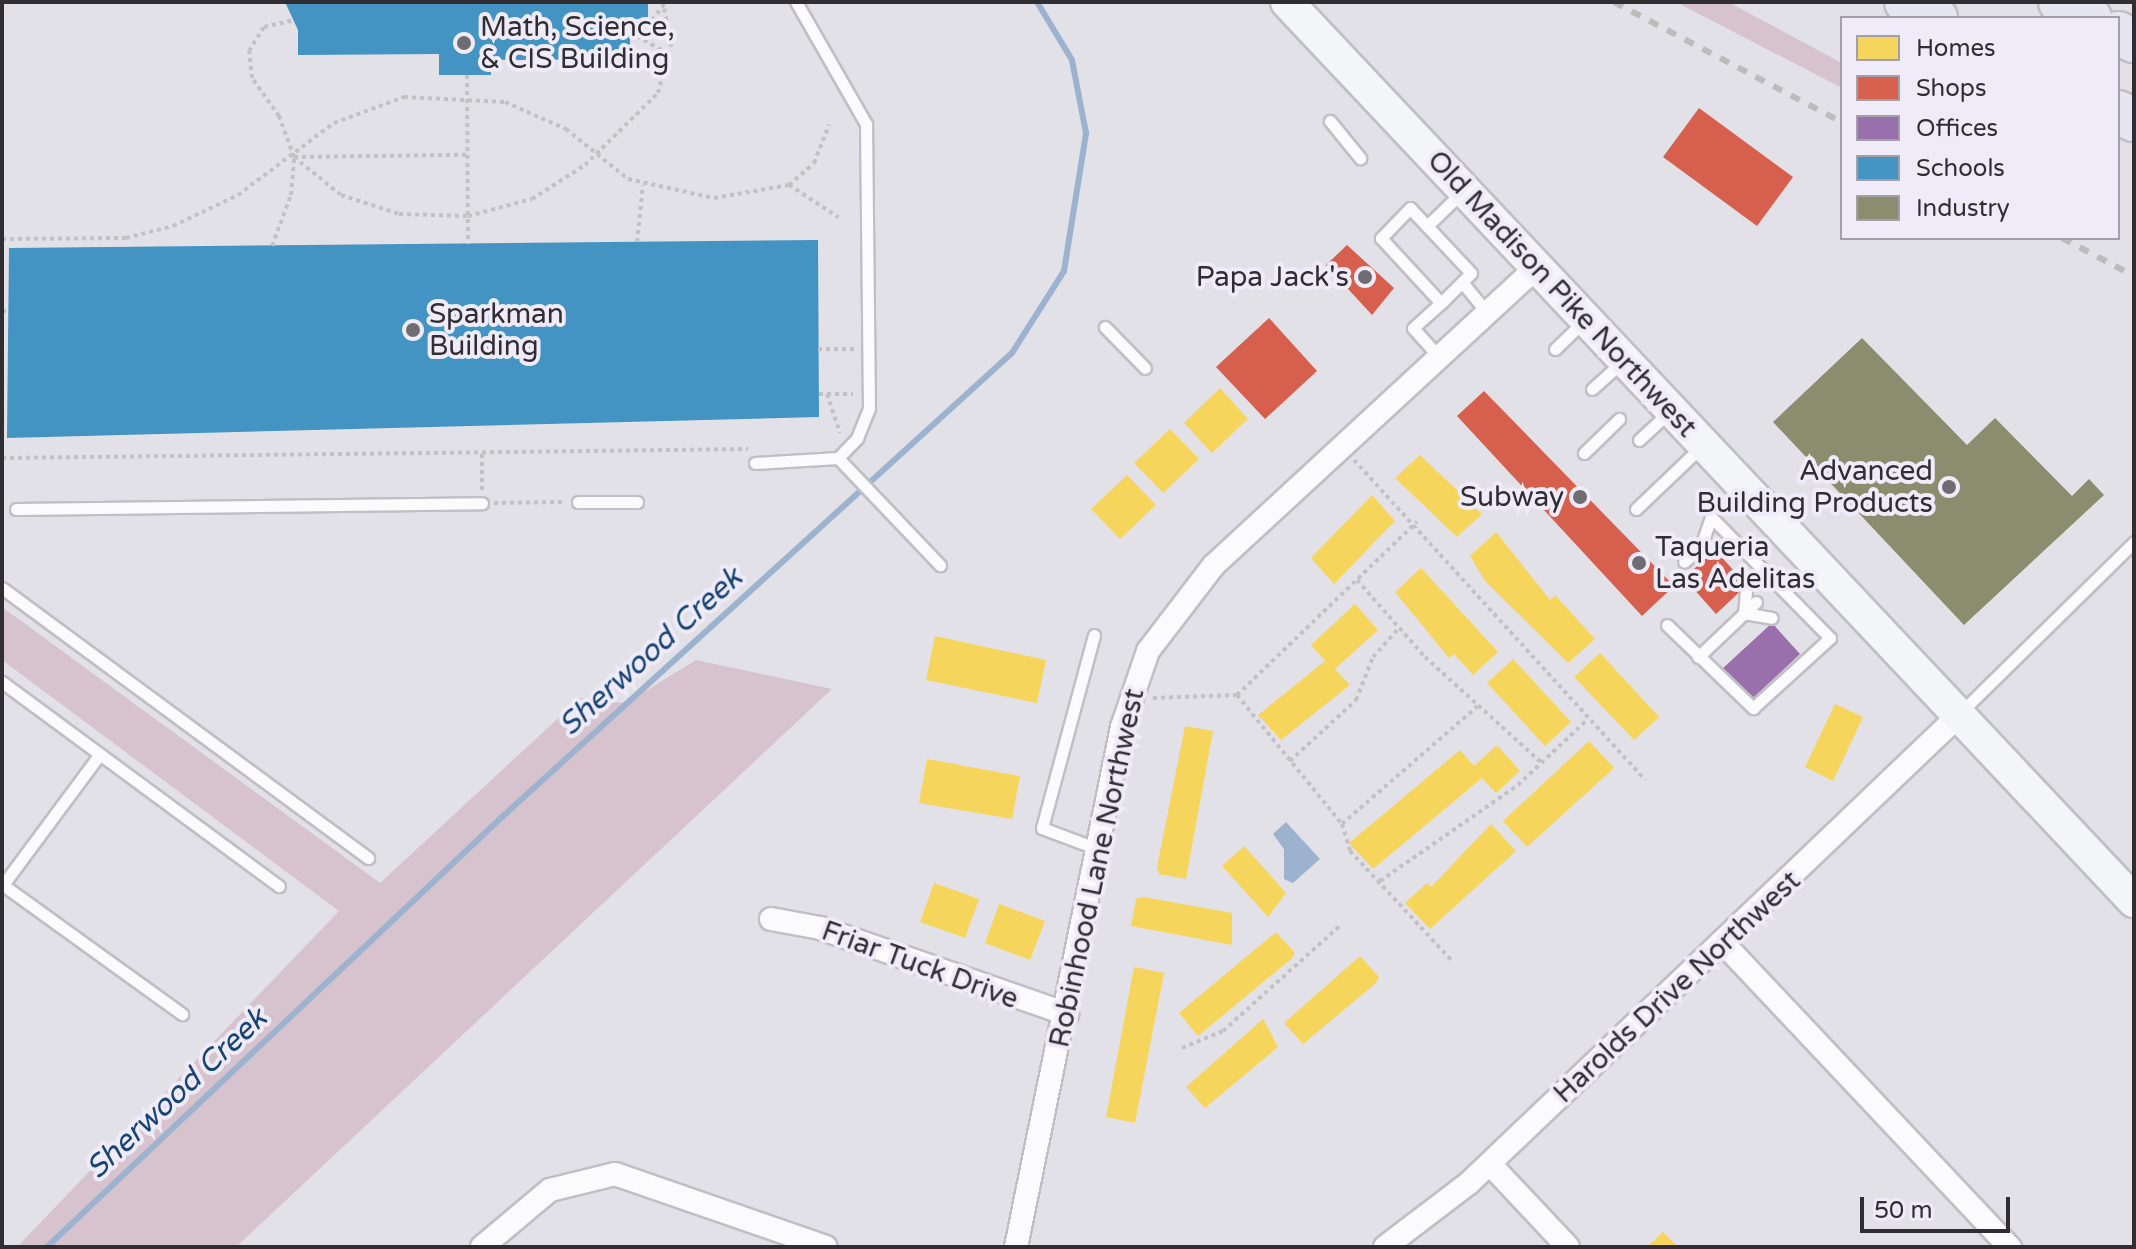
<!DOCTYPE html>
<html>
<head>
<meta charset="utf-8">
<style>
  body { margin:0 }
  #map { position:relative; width:2136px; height:1249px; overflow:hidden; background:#e3e1e8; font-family:"Varela Round",sans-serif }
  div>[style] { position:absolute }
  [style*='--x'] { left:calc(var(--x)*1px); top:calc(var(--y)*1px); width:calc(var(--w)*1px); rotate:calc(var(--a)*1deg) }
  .green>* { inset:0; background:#d6c3ce }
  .water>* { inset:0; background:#9cb2cf }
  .homes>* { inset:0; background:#f6d55c }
  .shops>* { inset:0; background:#d6604d }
  .offices>* { inset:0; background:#9970ab }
  .schools>* { inset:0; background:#4393c3 }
  .industry>* { inset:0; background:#8c8c6e }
  .stream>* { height:6px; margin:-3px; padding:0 3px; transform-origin:3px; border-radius:3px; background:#9cb2cf }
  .path>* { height:4px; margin-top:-2px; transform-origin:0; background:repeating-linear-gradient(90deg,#c2c2c4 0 4px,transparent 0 8px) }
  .roads { filter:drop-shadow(2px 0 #c1bfc5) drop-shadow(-2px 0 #c1bfc5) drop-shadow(0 2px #c1bfc5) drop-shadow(0 -2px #c1bfc5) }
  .lane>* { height:11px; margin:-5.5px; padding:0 5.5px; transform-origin:5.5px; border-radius:5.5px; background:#fbfafc }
  .street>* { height:22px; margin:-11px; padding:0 11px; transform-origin:11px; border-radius:11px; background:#fbfafc }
  .secondary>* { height:32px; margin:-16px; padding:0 16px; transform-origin:16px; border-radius:16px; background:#f4f5f8 }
  .highway>* { height:42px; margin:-21px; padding:0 21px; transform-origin:21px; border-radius:21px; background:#e6e6f0 }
  .rail>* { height:6px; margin-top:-3px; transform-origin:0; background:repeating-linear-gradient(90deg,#bcbcbd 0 10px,transparent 0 20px) }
  .dots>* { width:22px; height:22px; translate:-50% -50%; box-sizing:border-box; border:4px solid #efebf8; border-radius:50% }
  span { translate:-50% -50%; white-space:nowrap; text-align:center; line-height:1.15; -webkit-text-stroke:8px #efebf8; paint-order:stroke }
  .poi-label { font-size:28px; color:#302e33 }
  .left { translate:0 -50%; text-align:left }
  .right { translate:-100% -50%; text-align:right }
  .street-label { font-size:28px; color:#302e33 }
  .water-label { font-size:30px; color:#174475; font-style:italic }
  .frame { position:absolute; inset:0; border:4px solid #302e33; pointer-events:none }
  .legend { position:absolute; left:1840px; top:16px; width:280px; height:224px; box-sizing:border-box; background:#efebf8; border:2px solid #a39fa9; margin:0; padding:10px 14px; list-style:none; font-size:24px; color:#302e33 }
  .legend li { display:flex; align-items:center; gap:16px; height:40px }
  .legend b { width:40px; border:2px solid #a39fa9 }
  .scale { position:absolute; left:1860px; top:1197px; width:150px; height:36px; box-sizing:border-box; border:4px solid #302e33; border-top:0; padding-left:10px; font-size:24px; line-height:28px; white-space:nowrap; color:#302e33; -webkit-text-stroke:6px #efebf8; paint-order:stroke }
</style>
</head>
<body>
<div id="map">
  <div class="green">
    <div style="clip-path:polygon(1676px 2px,1728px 2px,1842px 63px,1842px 88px)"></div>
    <div style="clip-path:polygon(2px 607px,380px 883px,580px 698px,626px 703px,696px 660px,832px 689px,236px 1247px,17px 1247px,339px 911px,2px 660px)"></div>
  </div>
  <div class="water">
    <div style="clip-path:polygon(1286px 822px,1320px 859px,1293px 883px,1284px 879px,1284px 849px,1273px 834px)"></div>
  </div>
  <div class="homes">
    <div style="clip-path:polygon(1220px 388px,1248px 419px,1212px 453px,1184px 423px)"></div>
    <div style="clip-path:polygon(1170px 429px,1199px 459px,1163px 493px,1134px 463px)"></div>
    <div style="clip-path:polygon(1420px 455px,1482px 514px,1457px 537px,1395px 478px)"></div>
    <div style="clip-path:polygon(1127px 475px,1156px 505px,1120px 539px,1091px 509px)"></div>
    <div style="clip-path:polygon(1372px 495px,1395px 521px,1334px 584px,1311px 558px)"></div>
    <div style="clip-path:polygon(1496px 532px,1550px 600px,1555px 595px,1595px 639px,1568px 663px,1485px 581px,1470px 556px)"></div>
    <div style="clip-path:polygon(1421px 568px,1498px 652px,1473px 675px,1454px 654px,1449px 658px,1395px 592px)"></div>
    <div style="clip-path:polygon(1355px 604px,1378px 630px,1335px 669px,1350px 685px,1281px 740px,1258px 715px,1325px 661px,1311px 645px)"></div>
    <div style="clip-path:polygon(935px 636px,1046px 660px,1037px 703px,926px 680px)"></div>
    <div style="clip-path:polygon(1600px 653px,1659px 717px,1634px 740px,1574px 677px)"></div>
    <div style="clip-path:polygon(1513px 659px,1571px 722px,1545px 746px,1487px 683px)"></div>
    <div style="clip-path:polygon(1835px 704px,1863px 717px,1833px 781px,1805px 767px)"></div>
    <div style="clip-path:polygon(1185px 726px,1213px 731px,1186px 879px,1159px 874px,1157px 867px)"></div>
    <div style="clip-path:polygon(1589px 741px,1614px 768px,1527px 847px,1503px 821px)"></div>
    <div style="clip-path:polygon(1497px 745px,1520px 771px,1496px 793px,1482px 778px,1373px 869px,1349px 843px,1460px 750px,1474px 766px)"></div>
    <div style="clip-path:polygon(927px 759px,1020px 776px,1012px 819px,919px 803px)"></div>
    <div style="clip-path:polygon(1491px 824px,1516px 851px,1430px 929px,1405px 903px,1427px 883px,1431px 887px)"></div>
    <div style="clip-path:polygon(1244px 846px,1286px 893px,1268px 917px,1222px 866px)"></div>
    <div style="clip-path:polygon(934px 883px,979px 899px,965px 938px,920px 922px)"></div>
    <div style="clip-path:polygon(1143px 897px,1232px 913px,1232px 945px,1131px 926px,1136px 899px)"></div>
    <div style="clip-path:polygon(999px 904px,1045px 921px,1030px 960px,985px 943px)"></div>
    <div style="clip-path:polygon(1276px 932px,1295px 953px,1291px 959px,1198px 1036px,1179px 1013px)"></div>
    <div style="clip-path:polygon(1360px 956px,1379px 977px,1376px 983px,1303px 1044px,1284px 1023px)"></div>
    <div style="clip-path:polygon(1134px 967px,1164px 973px,1135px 1123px,1106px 1117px)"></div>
    <div style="clip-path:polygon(1263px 1019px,1278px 1047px,1205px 1108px,1186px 1087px)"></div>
    <div style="clip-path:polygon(1663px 1232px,1678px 1247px,1647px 1247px)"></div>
  </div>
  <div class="shops">
    <div style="clip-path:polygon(1699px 108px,1793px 177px,1757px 226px,1663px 157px)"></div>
    <div style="clip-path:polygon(1347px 245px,1394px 288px,1372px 315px,1326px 265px)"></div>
    <div style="clip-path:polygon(1269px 318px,1317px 371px,1265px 419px,1216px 367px)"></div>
    <div style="clip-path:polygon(1484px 391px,1674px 586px,1642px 616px,1457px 416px)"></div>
    <div style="clip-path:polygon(1715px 550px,1747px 585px,1716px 614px,1684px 578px)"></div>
  </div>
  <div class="offices">
    <div style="clip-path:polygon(1772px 623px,1800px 654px,1751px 700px,1722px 669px)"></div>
  </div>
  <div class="schools">
    <div style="clip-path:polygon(285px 2px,648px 2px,648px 19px,630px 19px,630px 59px,491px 60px,491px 75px,439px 75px,439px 54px,298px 55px,298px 30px)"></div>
    <div style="clip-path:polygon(818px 240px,819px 417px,7px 438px,9px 248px)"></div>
  </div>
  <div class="industry">
    <div style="clip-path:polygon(1862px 338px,1967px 445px,1995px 418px,2072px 496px,2089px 479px,2104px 495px,1964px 625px,1773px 422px)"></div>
  </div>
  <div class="stream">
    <div style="--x:47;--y:1247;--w:626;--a:-43.38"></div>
    <div style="--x:502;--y:817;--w:689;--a:-42.3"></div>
    <div style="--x:1012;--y:353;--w:97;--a:-57.6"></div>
    <div style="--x:1064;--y:271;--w:140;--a:-80.9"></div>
    <div style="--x:1086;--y:133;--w:74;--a:-100.9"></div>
    <div style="--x:1072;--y:60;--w:68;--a:-121.1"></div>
  </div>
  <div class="path">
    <div style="--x:771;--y:2;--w:1;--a:45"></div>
    <div style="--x:664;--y:4;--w:22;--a:126"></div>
    <div style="--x:651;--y:22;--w:23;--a:155"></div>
    <div style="--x:630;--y:32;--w:44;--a:30.1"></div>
    <div style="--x:467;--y:75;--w:169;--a:89.7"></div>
    <div style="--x:294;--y:157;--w:60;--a:39"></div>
    <div style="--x:341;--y:195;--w:61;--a:18.1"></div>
    <div style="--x:399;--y:214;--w:69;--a:1.7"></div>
    <div style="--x:468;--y:216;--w:66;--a:-14.9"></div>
    <div style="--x:532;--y:199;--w:63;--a:-32.7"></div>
    <div style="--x:585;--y:165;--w:103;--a:-44.6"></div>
    <div style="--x:658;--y:93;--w:51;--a:-75.1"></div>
    <div style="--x:671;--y:44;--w:43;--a:-100.8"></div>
    <div style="--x:294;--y:157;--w:174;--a:-0.7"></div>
    <div style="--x:789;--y:185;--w:59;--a:33.1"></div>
    <div style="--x:2;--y:239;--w:124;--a:-0.5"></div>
    <div style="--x:126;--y:238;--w:49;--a:-14.3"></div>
    <div style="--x:173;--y:226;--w:72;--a:-25.5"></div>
    <div style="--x:238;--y:195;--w:120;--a:-36.9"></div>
    <div style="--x:334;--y:123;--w:75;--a:-20.4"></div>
    <div style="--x:404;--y:97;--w:101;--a:2.8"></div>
    <div style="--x:505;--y:102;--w:67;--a:23.9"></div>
    <div style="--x:566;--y:129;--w:80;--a:38.9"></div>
    <div style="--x:628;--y:179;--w:88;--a:12.5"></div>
    <div style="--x:714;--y:198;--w:76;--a:-9.8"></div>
    <div style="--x:789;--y:185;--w:33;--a:-41"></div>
    <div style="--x:814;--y:163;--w:41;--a:-68.5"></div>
    <div style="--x:637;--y:242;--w:57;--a:-84"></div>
    <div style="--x:272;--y:246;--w:54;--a:-69.6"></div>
    <div style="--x:291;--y:195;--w:38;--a:-85"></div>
    <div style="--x:294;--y:157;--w:44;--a:-110.1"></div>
    <div style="--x:279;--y:116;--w:47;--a:-125.4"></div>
    <div style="--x:252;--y:78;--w:27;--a:-96"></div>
    <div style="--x:249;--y:51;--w:28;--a:-58"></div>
    <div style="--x:264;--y:27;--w:31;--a:-13"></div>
    <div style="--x:2;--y:311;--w:6;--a:0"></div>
    <div style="--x:818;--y:349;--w:37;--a:0"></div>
    <div style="--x:819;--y:394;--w:34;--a:0"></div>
    <div style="--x:827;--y:394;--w:41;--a:71.6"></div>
    <div style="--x:2;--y:458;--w:746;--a:-0.69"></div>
    <div style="--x:1354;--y:460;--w:433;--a:47.7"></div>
    <div style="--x:482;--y:490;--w:38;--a:-90"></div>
    <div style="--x:494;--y:503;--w:71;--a:-0.8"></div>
    <div style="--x:1357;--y:580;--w:103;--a:48.6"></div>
    <div style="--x:1425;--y:657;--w:158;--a:42.2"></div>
    <div style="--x:1237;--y:695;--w:166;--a:50.9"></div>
    <div style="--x:1342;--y:824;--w:28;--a:73"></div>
    <div style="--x:1350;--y:851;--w:151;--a:47.1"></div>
    <div style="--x:1153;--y:698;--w:84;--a:-2"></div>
    <div style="--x:1237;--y:695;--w:250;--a:-43.9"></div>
    <div style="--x:1290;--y:761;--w:90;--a:-42.7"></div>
    <div style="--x:1356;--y:700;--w:46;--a:-68.4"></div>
    <div style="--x:1373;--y:657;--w:40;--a:-48"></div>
    <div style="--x:1342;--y:824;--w:183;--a:-41"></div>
    <div style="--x:1380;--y:881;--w:168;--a:-34.8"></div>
    <div style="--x:1518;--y:785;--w:96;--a:-43.3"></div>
    <div style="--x:1182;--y:1048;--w:44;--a:-22.5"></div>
    <div style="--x:1223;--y:1031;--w:160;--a:-42"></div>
  </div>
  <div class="roads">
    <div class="lane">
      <div style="--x:1330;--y:121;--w:48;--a:51"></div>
      <div style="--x:1427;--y:226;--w:47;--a:-44.1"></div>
      <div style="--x:1462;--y:282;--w:41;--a:50.9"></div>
      <div style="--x:1105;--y:327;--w:57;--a:45.7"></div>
      <div style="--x:1555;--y:349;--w:39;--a:-44"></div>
      <div style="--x:1440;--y:358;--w:40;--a:-132"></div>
      <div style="--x:1413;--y:328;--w:38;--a:-42"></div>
      <div style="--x:1441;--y:303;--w:42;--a:-45"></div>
      <div style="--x:1471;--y:273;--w:89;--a:-133.2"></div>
      <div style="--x:1410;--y:208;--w:42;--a:134"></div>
      <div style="--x:1381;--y:238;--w:88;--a:47.3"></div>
      <div style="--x:1592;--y:389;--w:39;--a:-42"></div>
      <div style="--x:1639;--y:440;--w:40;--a:-43"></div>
      <div style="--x:1584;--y:453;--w:49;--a:-44.2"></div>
      <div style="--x:838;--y:458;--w:148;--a:46.4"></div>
      <div style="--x:755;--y:463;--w:83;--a:-3.4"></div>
      <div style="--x:838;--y:458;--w:28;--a:-46"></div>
      <div style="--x:857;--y:438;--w:32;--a:-68"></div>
      <div style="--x:869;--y:408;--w:284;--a:-90.6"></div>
      <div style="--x:866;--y:124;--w:141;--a:-119.8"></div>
      <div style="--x:578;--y:502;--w:59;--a:0"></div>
      <div style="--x:16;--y:509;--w:466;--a:-0.7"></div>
      <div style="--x:1636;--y:509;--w:93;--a:-43.7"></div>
      <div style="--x:2;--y:588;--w:455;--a:36.4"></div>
      <div style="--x:1746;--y:591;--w:22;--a:95"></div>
      <div style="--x:1744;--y:613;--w:28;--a:10"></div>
      <div style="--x:1667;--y:625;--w:120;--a:44"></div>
      <div style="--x:1753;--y:708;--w:104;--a:-42.3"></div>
      <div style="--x:1830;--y:638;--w:170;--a:-134.5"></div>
      <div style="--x:1711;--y:517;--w:31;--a:109"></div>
      <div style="--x:1701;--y:546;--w:23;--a:137"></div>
      <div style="--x:1094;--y:635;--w:200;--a:105.1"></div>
      <div style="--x:1042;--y:828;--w:60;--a:20.6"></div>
      <div style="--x:1698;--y:657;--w:80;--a:-43.5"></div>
      <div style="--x:2;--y:682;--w:344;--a:36.4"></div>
      <div style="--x:1961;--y:712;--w:243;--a:-44.5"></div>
      <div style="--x:3;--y:885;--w:221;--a:35.8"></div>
      <div style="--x:2;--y:886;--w:164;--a:-53.4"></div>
    </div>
    <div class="street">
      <div style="--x:771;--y:919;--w:50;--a:10.4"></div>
      <div style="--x:820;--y:928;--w:262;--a:19.2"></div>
      <div style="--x:1724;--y:944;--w:417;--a:46.7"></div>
      <div style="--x:1490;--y:1164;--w:114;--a:46.8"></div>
      <div style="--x:482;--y:1247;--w:89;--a:-40"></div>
      <div style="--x:550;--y:1190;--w:67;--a:-13.8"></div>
      <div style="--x:615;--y:1174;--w:223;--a:19.1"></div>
      <div style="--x:1016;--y:1247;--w:531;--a:-78.48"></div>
      <div style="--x:1122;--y:727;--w:80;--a:-71.1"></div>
      <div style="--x:1148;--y:651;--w:108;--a:-52.5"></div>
      <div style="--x:1214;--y:565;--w:439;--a:-42.7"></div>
      <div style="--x:1385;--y:1247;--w:106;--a:-37.3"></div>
      <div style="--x:1469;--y:1183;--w:676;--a:-43.68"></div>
    </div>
    <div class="secondary">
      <div style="--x:1287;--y:2;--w:1235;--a:46.71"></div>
    </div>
    <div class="highway">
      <div style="--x:1906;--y:2;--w:34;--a:28"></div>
      <div style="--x:2060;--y:2;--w:34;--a:28"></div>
      <div style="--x:2118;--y:33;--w:18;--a:27"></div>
      <div style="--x:2118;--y:112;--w:18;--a:27"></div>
    </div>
  </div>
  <div class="rail">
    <div style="--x:1614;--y:2;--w:258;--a:27.8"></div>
    <div style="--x:2062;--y:238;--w:81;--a:27.8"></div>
  </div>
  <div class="dots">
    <div style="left:464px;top:43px;background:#6f6d72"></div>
    <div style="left:1365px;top:277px;background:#6f6d72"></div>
    <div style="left:413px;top:330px;background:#6f6d72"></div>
    <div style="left:1949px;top:487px;background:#6f6d72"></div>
    <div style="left:1580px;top:497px;background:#6f6d72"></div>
    <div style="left:1639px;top:563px;background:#6f6d72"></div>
  </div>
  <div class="poi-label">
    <span class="left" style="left:480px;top:43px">Math, Science,<br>&amp; CIS Building</span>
    <span class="right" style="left:1349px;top:277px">Papa Jack's</span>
    <span class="left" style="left:429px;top:330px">Sparkman<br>Building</span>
    <span class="right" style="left:1933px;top:487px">Advanced<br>Building Products</span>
    <span class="right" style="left:1564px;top:497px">Subway</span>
    <span class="left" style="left:1655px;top:563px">Taqueria<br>Las Adelitas</span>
  </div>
  <div class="street-label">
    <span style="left:1562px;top:294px;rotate:47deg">Old Madison Pike Northwest</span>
    <span style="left:1097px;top:868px;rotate:-78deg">Robinhood Lane Northwest</span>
    <span style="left:920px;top:965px;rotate:20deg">Friar Tuck Drive</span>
    <span style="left:1677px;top:987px;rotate:-43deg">Harolds Drive Northwest</span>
  </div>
  <div class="water-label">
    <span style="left:651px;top:652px;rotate:-42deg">Sherwood Creek</span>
    <span style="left:177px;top:1094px;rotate:-43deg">Sherwood Creek</span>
  </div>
  <div class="frame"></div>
  <ul class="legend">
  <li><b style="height:22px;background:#f6d55c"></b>Homes</li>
  <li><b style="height:22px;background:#d6604d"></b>Shops</li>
  <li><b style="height:22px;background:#9970ab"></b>Offices</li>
  <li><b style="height:22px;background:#4393c3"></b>Schools</li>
  <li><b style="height:22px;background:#8c8c6e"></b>Industry</li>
  </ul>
  <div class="scale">50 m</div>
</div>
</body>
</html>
